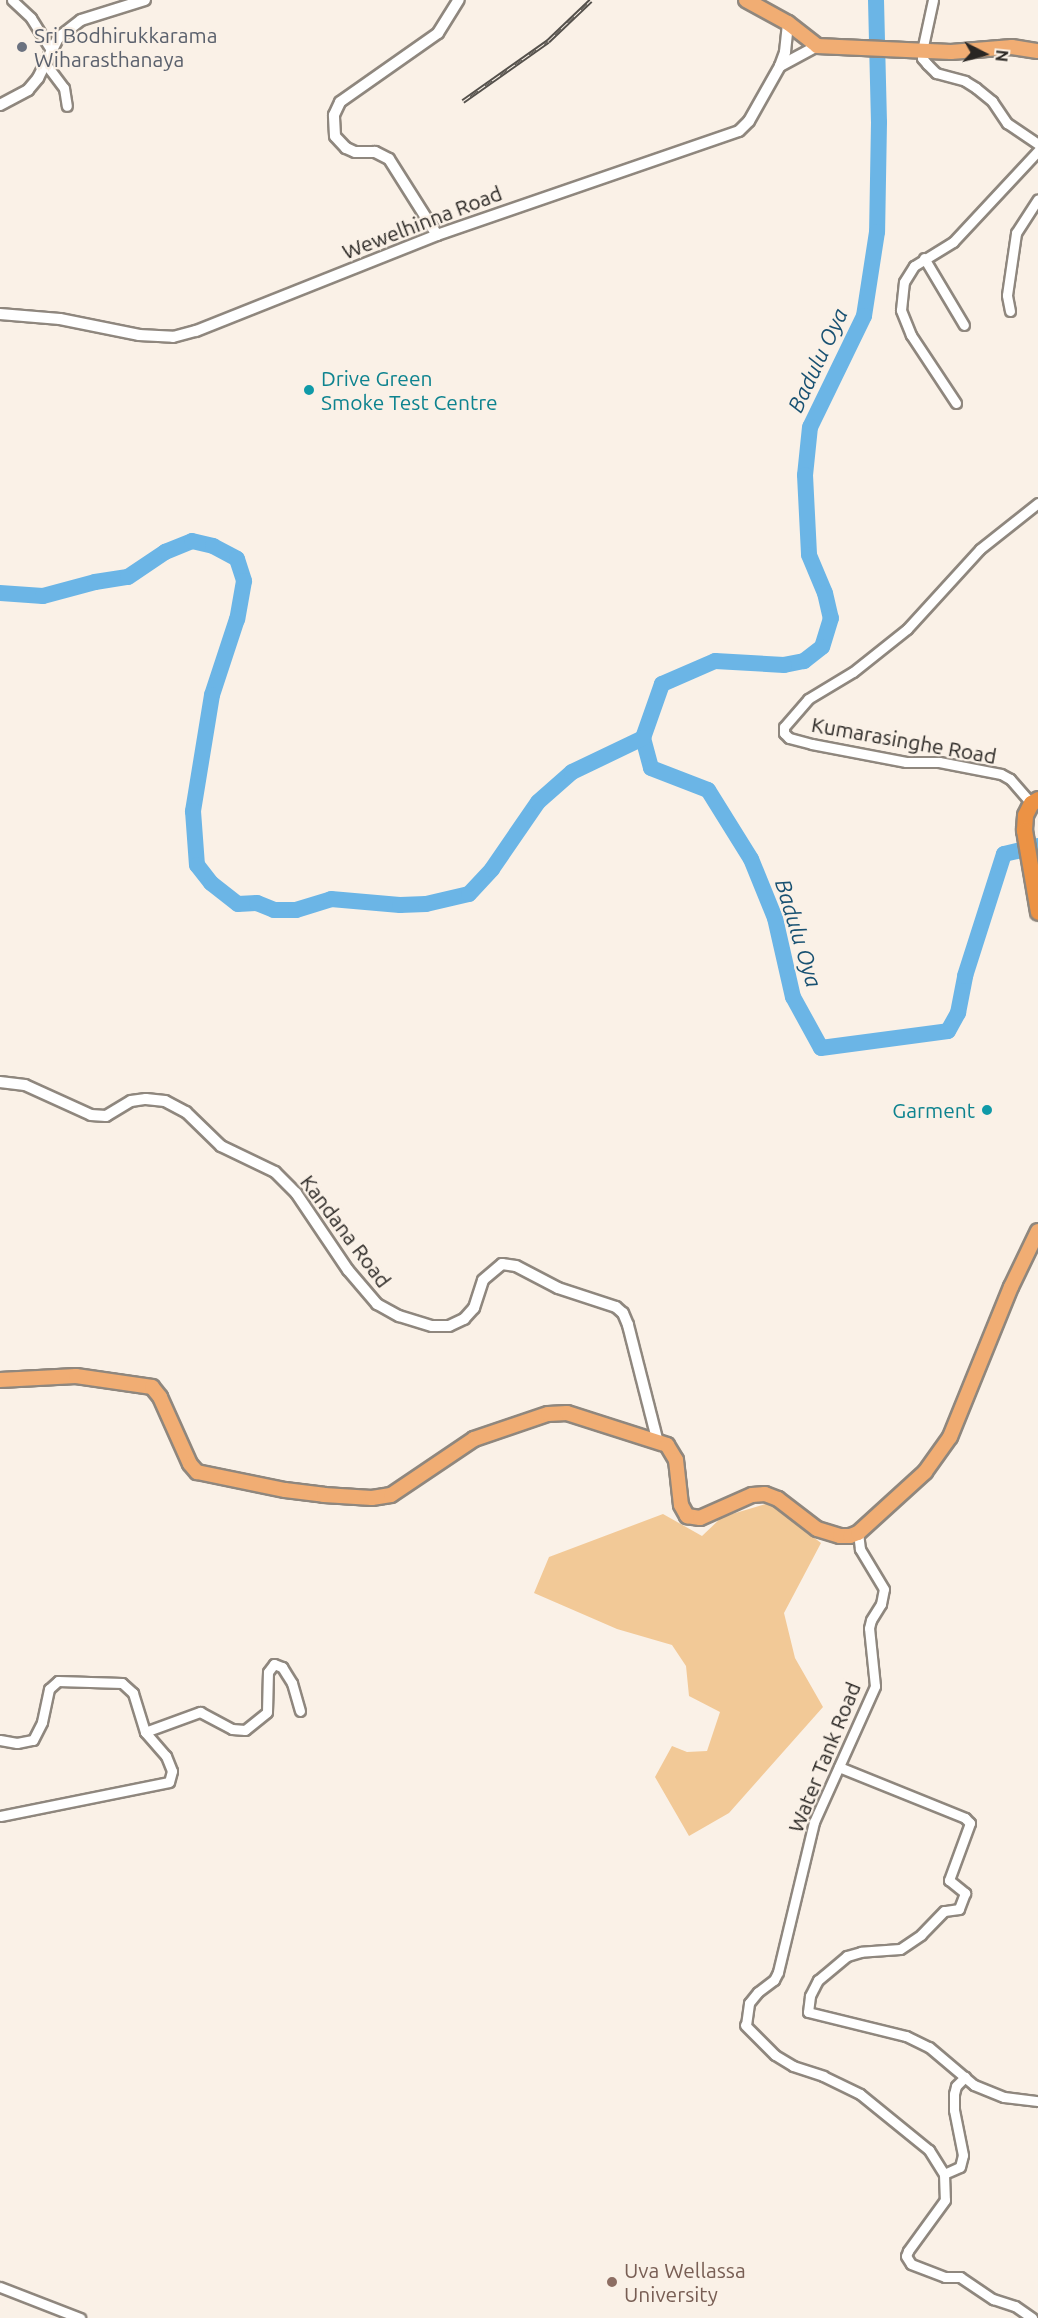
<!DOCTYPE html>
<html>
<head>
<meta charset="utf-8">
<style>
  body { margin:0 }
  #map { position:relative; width:1038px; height:2318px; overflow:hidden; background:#faf1e7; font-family:Ubuntu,sans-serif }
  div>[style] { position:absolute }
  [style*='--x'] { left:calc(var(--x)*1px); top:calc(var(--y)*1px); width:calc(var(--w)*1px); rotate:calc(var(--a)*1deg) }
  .green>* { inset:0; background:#f2c997 }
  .river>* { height:16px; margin:-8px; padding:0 8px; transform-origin:8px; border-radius:8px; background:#6bb5e6 }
  .roads { filter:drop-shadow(2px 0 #8f877e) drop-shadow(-2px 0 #8f877e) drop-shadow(0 2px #8f877e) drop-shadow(0 -2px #8f877e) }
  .minor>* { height:9px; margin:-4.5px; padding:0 4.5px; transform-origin:4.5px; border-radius:4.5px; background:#fff }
  .tertiary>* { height:10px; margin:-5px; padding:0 5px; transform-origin:5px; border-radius:5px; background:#fff }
  .primary>* { height:14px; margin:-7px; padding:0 7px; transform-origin:7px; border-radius:7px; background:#f1ad73 }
  .trunk>* { height:15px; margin:-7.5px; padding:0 7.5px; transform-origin:7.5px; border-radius:7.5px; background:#ec9244 }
  .rail>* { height:5px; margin-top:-2.5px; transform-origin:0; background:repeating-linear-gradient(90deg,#faf1e7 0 9px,#55514c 0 18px); box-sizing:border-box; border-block:2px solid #55514c }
  .dots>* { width:16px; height:16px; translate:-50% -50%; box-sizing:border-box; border:3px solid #faf1e7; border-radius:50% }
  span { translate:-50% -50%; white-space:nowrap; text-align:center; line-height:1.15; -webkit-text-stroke:4.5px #faf1e7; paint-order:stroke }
  .worship-label { font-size:21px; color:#5b616d }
  .left { translate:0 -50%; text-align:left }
  .street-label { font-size:21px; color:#292623 }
  .culture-label { font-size:21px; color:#0d838f }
  .right { translate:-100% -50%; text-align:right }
  .education-label { font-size:21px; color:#785e54 }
  .water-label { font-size:22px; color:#185172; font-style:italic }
  .north { position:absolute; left:954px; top:24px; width:60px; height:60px; -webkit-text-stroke:4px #faf1e7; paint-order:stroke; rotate:96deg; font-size:16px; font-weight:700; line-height:24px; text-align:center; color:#292623 }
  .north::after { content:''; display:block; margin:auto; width:21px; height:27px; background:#292623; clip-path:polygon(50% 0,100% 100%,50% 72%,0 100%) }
</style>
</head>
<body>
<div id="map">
  <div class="green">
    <div style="clip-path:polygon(769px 1503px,821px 1543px,784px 1613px,795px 1658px,823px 1707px,729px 1813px,689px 1836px,655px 1777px,672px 1746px,687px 1752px,707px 1751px,720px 1712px,689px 1696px,686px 1666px,672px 1645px,617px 1629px,534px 1593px,549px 1557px,663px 1514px,702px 1536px,722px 1517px)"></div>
  </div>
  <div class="river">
    <div style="--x:876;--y:0;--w:122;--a:88.6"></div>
    <div style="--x:879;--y:122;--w:110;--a:91"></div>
    <div style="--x:877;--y:232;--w:85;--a:98.8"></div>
    <div style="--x:864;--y:316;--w:123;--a:115.9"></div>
    <div style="--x:810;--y:427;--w:48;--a:95.9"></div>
    <div style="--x:805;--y:475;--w:80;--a:87.1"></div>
    <div style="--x:809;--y:555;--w:41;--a:67.2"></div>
    <div style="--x:825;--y:593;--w:26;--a:77"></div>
    <div style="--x:831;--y:618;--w:30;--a:107"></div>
    <div style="--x:822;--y:647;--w:23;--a:142"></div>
    <div style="--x:804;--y:661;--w:20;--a:169"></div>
    <div style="--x:784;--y:665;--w:69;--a:-176.7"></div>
    <div style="--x:715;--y:661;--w:58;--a:156.5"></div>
    <div style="--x:662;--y:684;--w:57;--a:109.4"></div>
    <div style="--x:643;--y:738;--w:31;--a:75"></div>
    <div style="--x:651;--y:768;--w:61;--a:21.1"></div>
    <div style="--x:708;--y:790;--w:81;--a:58.1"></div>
    <div style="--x:751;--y:859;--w:64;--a:67.9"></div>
    <div style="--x:775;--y:918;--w:81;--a:77.2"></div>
    <div style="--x:793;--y:997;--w:58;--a:61.2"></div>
    <div style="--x:821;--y:1048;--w:128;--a:-7.6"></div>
    <div style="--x:948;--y:1031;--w:21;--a:-61"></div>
    <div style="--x:958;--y:1013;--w:38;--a:-79"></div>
    <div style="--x:965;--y:976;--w:128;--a:-72.3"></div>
    <div style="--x:1004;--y:854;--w:35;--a:-13"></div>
    <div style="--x:0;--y:593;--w:43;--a:4"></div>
    <div style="--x:43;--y:596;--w:54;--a:-15.1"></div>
    <div style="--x:95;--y:582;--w:33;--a:-9"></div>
    <div style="--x:128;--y:577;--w:45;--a:-34"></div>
    <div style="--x:165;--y:552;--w:29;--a:-22"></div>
    <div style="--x:192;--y:541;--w:22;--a:13"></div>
    <div style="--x:213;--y:546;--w:27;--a:28"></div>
    <div style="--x:237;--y:559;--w:23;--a:72"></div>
    <div style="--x:244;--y:581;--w:39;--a:100"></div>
    <div style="--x:237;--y:619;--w:80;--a:108.2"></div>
    <div style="--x:212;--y:695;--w:118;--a:99.3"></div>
    <div style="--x:193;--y:811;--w:54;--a:85.8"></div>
    <div style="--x:197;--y:865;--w:23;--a:52"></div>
    <div style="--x:211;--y:883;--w:34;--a:38"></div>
    <div style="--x:238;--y:904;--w:19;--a:-3"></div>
    <div style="--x:257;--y:903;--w:18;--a:22"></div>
    <div style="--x:274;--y:910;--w:22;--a:0"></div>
    <div style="--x:296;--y:910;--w:37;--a:-17"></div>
    <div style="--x:331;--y:899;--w:69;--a:5"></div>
    <div style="--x:400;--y:905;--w:26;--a:-2"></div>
    <div style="--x:426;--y:904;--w:44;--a:-13.1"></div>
    <div style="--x:469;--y:894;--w:34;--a:-47"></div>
    <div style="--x:492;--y:869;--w:81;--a:-55.5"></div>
    <div style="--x:538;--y:802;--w:45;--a:-41.4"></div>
    <div style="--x:572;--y:772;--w:79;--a:-25.6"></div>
  </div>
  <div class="roads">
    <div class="minor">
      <div style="--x:12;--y:0;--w:26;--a:43"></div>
      <div style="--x:31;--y:18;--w:38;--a:58"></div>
      <div style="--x:933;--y:0;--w:52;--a:102.2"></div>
      <div style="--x:922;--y:51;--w:7;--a:90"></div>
      <div style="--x:922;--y:58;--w:8;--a:50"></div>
      <div style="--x:927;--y:64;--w:13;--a:45"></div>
      <div style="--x:936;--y:73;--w:30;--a:15"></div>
      <div style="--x:965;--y:81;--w:13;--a:32"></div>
      <div style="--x:976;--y:88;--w:21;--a:39"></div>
      <div style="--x:992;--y:101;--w:27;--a:56"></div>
      <div style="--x:1007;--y:123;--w:37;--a:34"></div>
      <div style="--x:45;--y:63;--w:31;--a:53"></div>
      <div style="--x:64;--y:88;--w:18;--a:81"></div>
      <div style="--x:924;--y:258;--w:78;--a:59.2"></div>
      <div style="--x:1010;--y:311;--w:16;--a:-101"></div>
      <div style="--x:1007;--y:295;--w:63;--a:-81.7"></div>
      <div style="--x:1016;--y:233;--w:40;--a:-57.1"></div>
      <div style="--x:956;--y:403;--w:82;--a:-123.5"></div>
      <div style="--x:911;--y:335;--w:27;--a:-112"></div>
      <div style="--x:901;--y:310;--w:28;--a:-84"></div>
      <div style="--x:904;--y:282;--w:19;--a:-58"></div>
      <div style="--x:914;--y:266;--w:46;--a:-31.6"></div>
      <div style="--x:953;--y:242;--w:125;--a:-47"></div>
      <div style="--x:1031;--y:803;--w:32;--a:-131"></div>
      <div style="--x:1010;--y:779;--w:10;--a:-151"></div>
      <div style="--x:1001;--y:774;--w:63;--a:-169"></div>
      <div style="--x:939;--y:762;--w:33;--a:180"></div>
      <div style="--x:906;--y:762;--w:96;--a:-169.2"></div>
      <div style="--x:812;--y:744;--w:24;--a:-165"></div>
      <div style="--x:789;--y:738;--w:7;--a:-135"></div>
      <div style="--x:784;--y:733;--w:6;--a:-90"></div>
      <div style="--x:784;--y:727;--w:37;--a:-49"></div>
      <div style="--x:808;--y:699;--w:52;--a:-31"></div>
      <div style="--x:853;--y:672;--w:69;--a:-38.5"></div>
      <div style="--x:907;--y:629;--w:108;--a:-47.6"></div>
      <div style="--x:980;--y:549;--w:74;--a:-38.4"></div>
      <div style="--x:145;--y:1732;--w:59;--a:-20"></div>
      <div style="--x:200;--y:1712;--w:36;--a:28"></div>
      <div style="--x:232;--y:1729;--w:13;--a:4"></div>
      <div style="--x:245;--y:1730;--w:28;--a:-39"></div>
      <div style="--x:267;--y:1712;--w:40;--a:-88.6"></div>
      <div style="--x:268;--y:1672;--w:10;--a:-53"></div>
      <div style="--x:274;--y:1664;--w:9;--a:21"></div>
      <div style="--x:282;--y:1667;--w:19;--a:58"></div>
      <div style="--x:292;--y:1683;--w:29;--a:74"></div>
      <div style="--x:0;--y:1740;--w:17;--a:10"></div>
      <div style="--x:17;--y:1743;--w:16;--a:-11"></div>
      <div style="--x:33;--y:1740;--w:20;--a:-63"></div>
      <div style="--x:42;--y:1722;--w:34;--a:-78"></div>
      <div style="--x:49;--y:1689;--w:12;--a:-42"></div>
      <div style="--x:58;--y:1681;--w:64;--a:1.8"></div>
      <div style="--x:122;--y:1683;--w:15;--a:42"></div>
      <div style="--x:133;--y:1693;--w:41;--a:72.9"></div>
      <div style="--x:145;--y:1732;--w:32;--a:49"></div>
      <div style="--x:166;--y:1756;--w:16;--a:68"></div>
      <div style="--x:172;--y:1771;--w:11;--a:105"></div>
      <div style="--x:169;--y:1782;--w:172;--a:168.6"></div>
      <div style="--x:839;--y:1767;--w:136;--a:22"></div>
      <div style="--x:965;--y:1818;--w:7;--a:45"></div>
      <div style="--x:970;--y:1823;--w:61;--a:110.2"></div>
      <div style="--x:949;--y:1880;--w:21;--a:39"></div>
      <div style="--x:965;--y:1893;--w:17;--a:111"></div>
      <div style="--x:959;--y:1909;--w:15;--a:172"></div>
      <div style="--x:944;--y:1911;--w:33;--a:134"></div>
      <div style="--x:921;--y:1935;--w:25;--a:146"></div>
      <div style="--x:900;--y:1949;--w:39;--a:176"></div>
      <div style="--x:861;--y:1952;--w:15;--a:164"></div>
      <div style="--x:847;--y:1956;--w:38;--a:140"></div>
      <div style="--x:818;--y:1980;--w:18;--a:117"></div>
      <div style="--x:810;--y:1996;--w:16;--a:97"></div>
      <div style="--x:808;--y:2012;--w:101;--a:13.8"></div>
      <div style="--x:906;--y:2036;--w:25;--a:26"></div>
      <div style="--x:929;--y:2047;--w:59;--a:40.2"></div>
      <div style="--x:974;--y:2085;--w:32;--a:22"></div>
      <div style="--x:1004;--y:2097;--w:34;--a:7"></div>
      <div style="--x:745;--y:2025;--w:42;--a:45"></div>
      <div style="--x:775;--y:2055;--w:21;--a:31"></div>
      <div style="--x:793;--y:2066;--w:32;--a:18"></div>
      <div style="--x:823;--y:2076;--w:41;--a:25.9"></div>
      <div style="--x:860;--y:2094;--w:89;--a:39.1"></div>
      <div style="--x:929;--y:2150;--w:28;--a:58"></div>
      <div style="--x:944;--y:2174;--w:26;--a:88"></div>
      <div style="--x:945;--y:2200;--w:63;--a:126"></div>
      <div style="--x:908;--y:2251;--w:5;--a:112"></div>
      <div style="--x:906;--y:2256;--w:9;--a:58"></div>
      <div style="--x:911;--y:2264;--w:36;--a:21"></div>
      <div style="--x:945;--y:2277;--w:15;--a:0"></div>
      <div style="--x:960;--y:2277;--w:40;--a:34"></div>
      <div style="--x:993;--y:2299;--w:23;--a:18"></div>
      <div style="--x:1015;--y:2306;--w:21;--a:35"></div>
      <div style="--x:746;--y:2025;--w:22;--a:-82"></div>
      <div style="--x:749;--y:2003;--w:14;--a:-51"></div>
      <div style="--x:758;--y:1992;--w:20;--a:-37"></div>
      <div style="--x:774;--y:1980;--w:9;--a:-63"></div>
      <div style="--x:778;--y:1972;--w:154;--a:-76.5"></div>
      <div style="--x:814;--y:1822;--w:149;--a:-65.8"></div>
      <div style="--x:875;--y:1686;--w:58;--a:-95.9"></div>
      <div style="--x:869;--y:1628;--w:8;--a:-76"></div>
      <div style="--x:871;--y:1620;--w:19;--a:-58"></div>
      <div style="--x:881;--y:1604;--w:15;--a:-79"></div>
      <div style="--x:884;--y:1589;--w:47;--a:-121"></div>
      <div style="--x:860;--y:1549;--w:16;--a:-97"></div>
      <div style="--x:944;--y:2174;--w:17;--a:-24"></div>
      <div style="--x:960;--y:2167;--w:12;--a:-76"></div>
      <div style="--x:963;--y:2155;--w:46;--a:-101.3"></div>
      <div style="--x:954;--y:2110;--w:16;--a:-90"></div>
      <div style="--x:954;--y:2094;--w:8;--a:-76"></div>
      <div style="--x:956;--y:2086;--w:13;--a:-45"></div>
      <div style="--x:0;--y:2287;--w:86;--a:21.2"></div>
    </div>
    <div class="tertiary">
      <div style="--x:780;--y:66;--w:15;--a:-70"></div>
      <div style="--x:785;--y:52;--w:29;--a:-84"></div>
      <div style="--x:0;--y:105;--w:32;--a:-28"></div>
      <div style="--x:28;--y:90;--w:16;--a:-50"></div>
      <div style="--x:38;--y:78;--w:45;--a:-63.4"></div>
      <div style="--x:58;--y:38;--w:29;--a:-38"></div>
      <div style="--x:81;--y:20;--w:67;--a:-17.4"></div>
      <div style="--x:437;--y:235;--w:90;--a:-122.3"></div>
      <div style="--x:389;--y:159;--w:16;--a:-153"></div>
      <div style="--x:375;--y:152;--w:20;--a:180"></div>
      <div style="--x:355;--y:152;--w:10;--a:-156"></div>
      <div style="--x:346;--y:148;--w:16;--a:-133"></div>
      <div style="--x:335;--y:136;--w:21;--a:-93"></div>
      <div style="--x:334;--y:115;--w:14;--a:-65"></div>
      <div style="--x:340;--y:102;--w:120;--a:-35.1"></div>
      <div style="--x:438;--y:33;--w:39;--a:-58"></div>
      <div style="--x:0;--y:314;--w:60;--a:4.8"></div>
      <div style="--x:60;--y:319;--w:81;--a:11.4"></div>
      <div style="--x:139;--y:335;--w:34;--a:3"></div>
      <div style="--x:173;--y:337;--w:24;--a:-15"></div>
      <div style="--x:196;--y:331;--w:259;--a:-21.7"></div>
      <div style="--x:437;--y:235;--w:319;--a:-19"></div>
      <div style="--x:739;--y:131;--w:14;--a:-45"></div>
      <div style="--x:749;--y:121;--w:63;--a:-60.6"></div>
      <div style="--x:780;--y:66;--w:42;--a:-28.4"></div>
      <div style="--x:0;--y:1082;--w:25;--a:7"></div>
      <div style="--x:25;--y:1085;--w:72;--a:24.4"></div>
      <div style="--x:91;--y:1115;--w:15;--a:4"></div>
      <div style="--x:106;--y:1116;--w:29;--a:-31"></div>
      <div style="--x:131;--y:1101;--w:15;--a:-8"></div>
      <div style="--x:146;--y:1099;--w:19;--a:6"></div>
      <div style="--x:165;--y:1101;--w:24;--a:28"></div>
      <div style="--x:186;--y:1112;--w:49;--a:44.2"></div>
      <div style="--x:221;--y:1146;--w:60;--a:25.7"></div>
      <div style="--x:275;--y:1172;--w:30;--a:45"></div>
      <div style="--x:296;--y:1193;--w:93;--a:56"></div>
      <div style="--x:348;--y:1270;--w:45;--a:49.5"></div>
      <div style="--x:377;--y:1304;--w:25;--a:29"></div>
      <div style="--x:399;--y:1316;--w:34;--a:17"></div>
      <div style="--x:432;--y:1326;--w:17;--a:0"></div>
      <div style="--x:449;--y:1326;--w:17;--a:-25"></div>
      <div style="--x:464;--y:1319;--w:15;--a:-48"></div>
      <div style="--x:474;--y:1308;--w:29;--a:-72"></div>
      <div style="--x:483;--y:1280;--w:25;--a:-40"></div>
      <div style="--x:502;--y:1264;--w:14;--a:8"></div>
      <div style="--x:516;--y:1266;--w:47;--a:27.6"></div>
      <div style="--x:558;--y:1288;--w:61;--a:18.1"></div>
      <div style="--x:616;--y:1307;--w:9;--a:41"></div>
      <div style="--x:623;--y:1313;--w:13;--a:67"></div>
      <div style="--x:628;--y:1325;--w:122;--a:75.7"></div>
    </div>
    <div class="primary">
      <div style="--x:746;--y:0;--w:48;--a:28.7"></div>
      <div style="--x:788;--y:23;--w:37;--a:38"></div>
      <div style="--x:817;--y:46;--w:134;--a:2.6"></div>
      <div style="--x:951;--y:52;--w:61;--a:-4.7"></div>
      <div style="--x:1012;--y:47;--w:26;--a:9"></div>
      <div style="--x:0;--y:1380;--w:76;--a:-3"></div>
      <div style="--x:76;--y:1376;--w:77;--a:8.2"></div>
      <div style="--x:152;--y:1387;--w:13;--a:51"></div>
      <div style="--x:160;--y:1397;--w:73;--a:65.9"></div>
      <div style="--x:190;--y:1464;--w:11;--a:49"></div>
      <div style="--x:197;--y:1472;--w:90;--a:11.6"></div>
      <div style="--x:285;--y:1490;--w:39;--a:7"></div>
      <div style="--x:324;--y:1495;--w:48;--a:3.6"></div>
      <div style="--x:372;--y:1498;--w:19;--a:-9"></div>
      <div style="--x:391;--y:1495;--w:100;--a:-34"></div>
      <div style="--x:474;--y:1439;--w:78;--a:-18.7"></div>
      <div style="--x:548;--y:1414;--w:19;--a:-3"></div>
      <div style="--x:567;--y:1413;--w:105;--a:17.7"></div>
      <div style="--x:667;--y:1445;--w:17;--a:59"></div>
      <div style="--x:676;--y:1460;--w:45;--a:83.7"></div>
      <div style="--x:681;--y:1505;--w:13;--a:61"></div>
      <div style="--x:687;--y:1516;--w:13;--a:9"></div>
      <div style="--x:700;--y:1518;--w:57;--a:-23.9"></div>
      <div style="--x:752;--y:1495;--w:13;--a:-4"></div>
      <div style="--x:765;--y:1494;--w:14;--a:21"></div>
      <div style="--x:778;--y:1499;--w:49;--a:37.6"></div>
      <div style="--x:817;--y:1529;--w:24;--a:17"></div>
      <div style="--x:840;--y:1536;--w:10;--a:0"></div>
      <div style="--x:850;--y:1536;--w:9;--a:-21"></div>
      <div style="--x:858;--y:1533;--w:91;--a:-42.3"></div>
      <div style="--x:925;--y:1472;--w:43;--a:-54.5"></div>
      <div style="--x:950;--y:1437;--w:162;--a:-67.9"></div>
      <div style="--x:1011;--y:1287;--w:62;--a:-64.3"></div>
    </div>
    <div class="trunk">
      <div style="--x:1038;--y:799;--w:8;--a:150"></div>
      <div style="--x:1031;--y:803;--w:13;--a:117"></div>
      <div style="--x:1025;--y:815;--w:15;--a:94"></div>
      <div style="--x:1024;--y:830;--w:83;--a:80.3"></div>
    </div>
  </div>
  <div class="rail">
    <div style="--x:463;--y:101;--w:104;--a:-35.2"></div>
    <div style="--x:548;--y:41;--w:59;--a:-43.6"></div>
  </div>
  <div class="dots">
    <div style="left:22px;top:47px;background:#6b7280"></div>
    <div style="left:309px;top:390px;background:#0f9aa8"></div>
    <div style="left:987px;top:1110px;background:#0f9aa8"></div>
    <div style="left:612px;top:2282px;background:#8d6e63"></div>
  </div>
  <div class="worship-label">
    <span class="left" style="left:34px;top:47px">Sri Bodhirukkarama<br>Wiharasthanaya</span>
  </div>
  <div class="street-label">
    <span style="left:422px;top:222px;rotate:-21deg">Wewelhinna Road</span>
    <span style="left:904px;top:740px;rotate:10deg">Kumarasinghe Road</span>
    <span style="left:346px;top:1231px;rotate:53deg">Kandana Road</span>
    <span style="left:824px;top:1757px;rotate:-68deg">Water Tank Road</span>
  </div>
  <div class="culture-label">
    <span class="left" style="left:321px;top:390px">Drive Green<br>Smoke Test Centre</span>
    <span class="right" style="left:975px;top:1110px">Garment</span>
  </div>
  <div class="education-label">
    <span class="left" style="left:624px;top:2282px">Uva Wellassa<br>University</span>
  </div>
  <div class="water-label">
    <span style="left:817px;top:360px;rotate:-65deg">Badulu Oya</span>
    <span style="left:799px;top:933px;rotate:73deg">Badulu Oya</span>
  </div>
  <div class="north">N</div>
</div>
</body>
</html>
